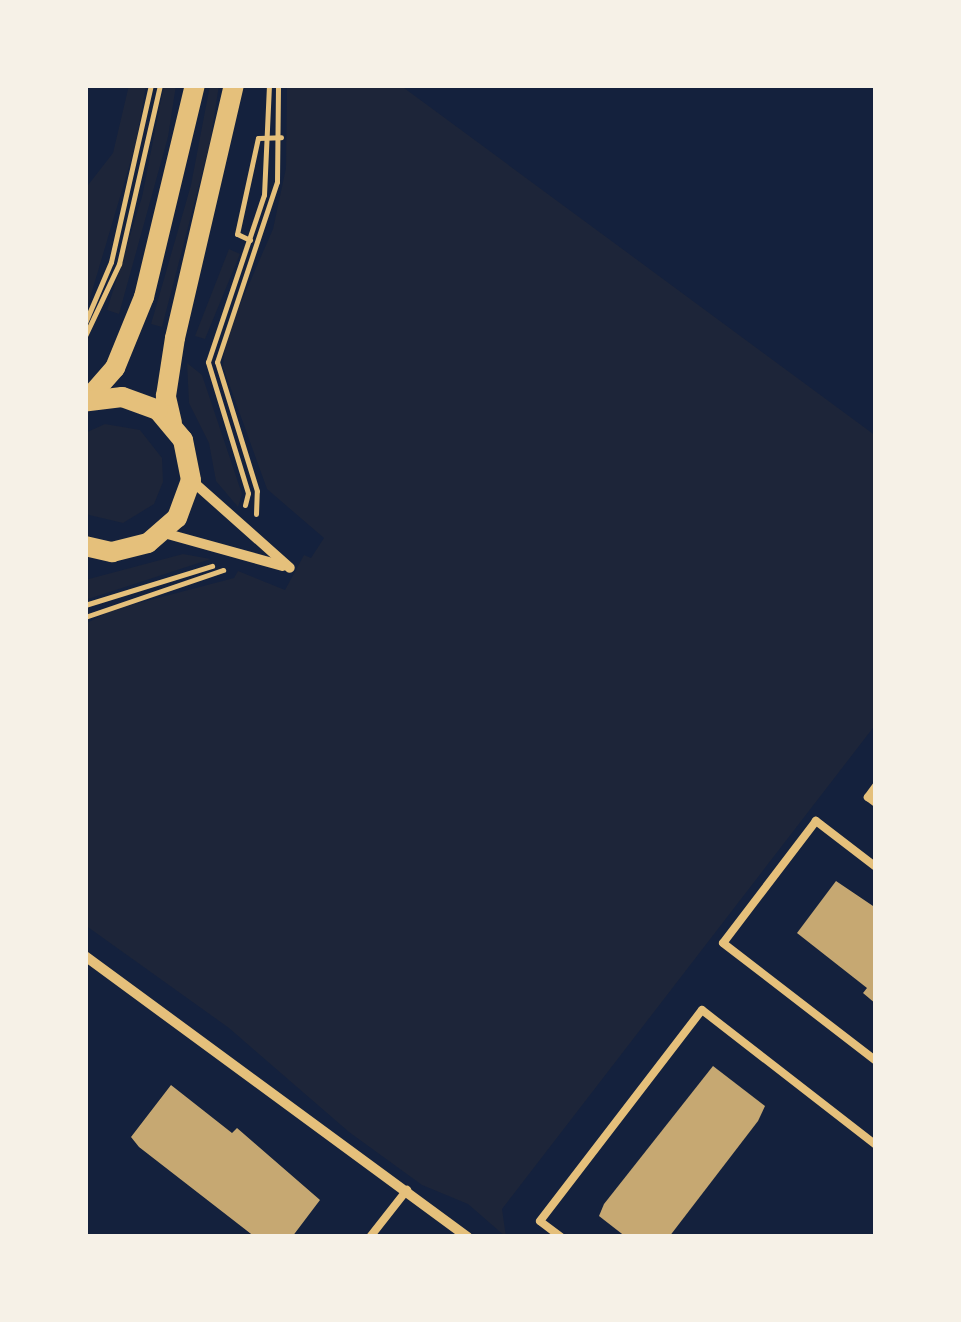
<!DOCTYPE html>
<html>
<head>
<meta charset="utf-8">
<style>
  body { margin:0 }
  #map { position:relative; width:961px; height:1322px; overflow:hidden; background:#14213d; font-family:"Noto Serif",serif }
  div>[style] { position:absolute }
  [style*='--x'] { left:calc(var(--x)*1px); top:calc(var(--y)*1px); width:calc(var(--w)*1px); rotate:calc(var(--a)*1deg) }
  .green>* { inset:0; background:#1d2539 }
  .building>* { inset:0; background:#c6a872 }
  .path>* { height:5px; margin:-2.5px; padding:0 2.5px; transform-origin:2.5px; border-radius:2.5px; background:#e5c07b }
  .service>* { height:8px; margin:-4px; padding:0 4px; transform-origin:4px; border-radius:4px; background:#e5c07b }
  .minor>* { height:10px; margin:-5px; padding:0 5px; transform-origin:5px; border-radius:5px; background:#e5c07b }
  .secondary>* { height:20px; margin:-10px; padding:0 10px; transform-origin:10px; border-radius:10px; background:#e5c07b }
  span { translate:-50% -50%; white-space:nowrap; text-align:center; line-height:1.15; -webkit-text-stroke:10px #f6f1e7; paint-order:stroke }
  .frame { position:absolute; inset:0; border:88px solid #f6f1e7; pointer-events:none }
</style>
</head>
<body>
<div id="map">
  <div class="green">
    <div style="clip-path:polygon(129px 85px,146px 85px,136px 143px,85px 315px,85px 189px,113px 153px)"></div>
    <div style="clip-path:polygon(164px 85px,176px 85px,168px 137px,119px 314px,107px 310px,142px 197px)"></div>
    <div style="clip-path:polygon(210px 85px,219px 85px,210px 143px,162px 327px,151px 324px,191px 185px)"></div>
    <div style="clip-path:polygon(287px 85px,400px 85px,876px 436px,876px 724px,502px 1209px,506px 1237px,468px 1204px,422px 1185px,349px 1132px,229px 1028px,85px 925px,85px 624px,112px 610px,234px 578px,238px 571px,285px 590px,304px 555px,311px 558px,324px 538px,267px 489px,223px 367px,225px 339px,273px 229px,286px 168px)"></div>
    <div style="clip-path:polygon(229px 249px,240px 254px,205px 339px,195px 336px)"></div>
    <div style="clip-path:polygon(187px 363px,202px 375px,242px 494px,238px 507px,216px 481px,209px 443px,189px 403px)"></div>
    <div style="clip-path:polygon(105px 424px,140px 430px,162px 458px,163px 482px,154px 504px,123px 523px,85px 514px,85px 433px)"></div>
    <div style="clip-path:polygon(183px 554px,211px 559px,85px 600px,85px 580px)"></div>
  </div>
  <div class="building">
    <div style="clip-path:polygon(836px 881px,876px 908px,876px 1004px,863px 993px,867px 988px,797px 933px)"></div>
    <div style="clip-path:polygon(713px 1066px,765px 1106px,758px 1121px,669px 1237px,626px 1237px,599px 1216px,604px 1204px)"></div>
    <div style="clip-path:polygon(171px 1085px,232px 1133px,237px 1128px,320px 1200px,292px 1237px,255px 1237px,139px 1147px,131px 1137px)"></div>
  </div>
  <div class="path">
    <div style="--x:250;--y:240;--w:14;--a:-155"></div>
    <div style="--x:237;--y:234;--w:98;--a:-77.7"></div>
    <div style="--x:258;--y:138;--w:23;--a:-2"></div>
    <div style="--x:85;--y:323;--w:66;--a:-66.9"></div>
    <div style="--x:111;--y:262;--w:181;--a:-77.3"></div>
    <div style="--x:85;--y:336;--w:80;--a:-64.7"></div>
    <div style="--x:119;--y:264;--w:184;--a:-77.1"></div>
    <div style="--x:245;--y:505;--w:12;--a:-76"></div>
    <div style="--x:248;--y:493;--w:137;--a:-107"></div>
    <div style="--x:208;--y:362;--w:176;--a:-71.5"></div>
    <div style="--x:264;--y:195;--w:110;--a:-87.4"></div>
    <div style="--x:256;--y:514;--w:23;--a:-88"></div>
    <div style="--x:257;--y:491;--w:135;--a:-107.2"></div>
    <div style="--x:217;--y:362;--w:190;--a:-71.6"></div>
    <div style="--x:277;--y:182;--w:97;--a:-89.4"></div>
    <div style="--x:85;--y:605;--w:133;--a:-17.1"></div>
    <div style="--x:85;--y:617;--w:146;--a:-18.8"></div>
  </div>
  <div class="service">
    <div style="--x:876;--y:786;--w:14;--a:126"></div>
    <div style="--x:868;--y:797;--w:10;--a:37"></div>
    <div style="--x:876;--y:867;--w:76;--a:-142.5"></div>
    <div style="--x:816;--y:821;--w:153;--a:127.3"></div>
    <div style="--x:723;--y:943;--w:193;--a:37.6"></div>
    <div style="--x:370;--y:1237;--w:60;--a:-51.8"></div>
    <div style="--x:561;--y:1237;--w:26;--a:-143"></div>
    <div style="--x:540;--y:1221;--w:266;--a:-52.5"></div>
    <div style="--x:702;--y:1010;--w:220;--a:37.8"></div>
  </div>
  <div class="minor">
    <div style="--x:191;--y:480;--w:132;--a:41.6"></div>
    <div style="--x:164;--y:533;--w:123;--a:15.5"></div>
    <div style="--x:85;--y:956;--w:475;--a:36.3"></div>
  </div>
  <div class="secondary">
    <div style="--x:86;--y:401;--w:44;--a:-48.7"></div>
    <div style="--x:115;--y:368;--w:77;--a:-67.8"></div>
    <div style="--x:144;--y:297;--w:218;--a:-76.5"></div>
    <div style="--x:172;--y:423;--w:28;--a:-103"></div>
    <div style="--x:166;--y:396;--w:59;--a:-81.2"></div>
    <div style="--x:175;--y:338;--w:260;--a:-76.9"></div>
    <div style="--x:85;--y:546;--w:28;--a:13"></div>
    <div style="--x:112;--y:552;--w:37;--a:-14"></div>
    <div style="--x:148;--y:543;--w:38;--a:-41"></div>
    <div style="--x:177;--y:518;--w:40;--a:-69.8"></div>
    <div style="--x:191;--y:480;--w:41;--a:-101.3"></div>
    <div style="--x:183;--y:440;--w:39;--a:-130"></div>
    <div style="--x:158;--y:410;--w:38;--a:-160"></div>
    <div style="--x:122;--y:397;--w:35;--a:173"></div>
  </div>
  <div class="frame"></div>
</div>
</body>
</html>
